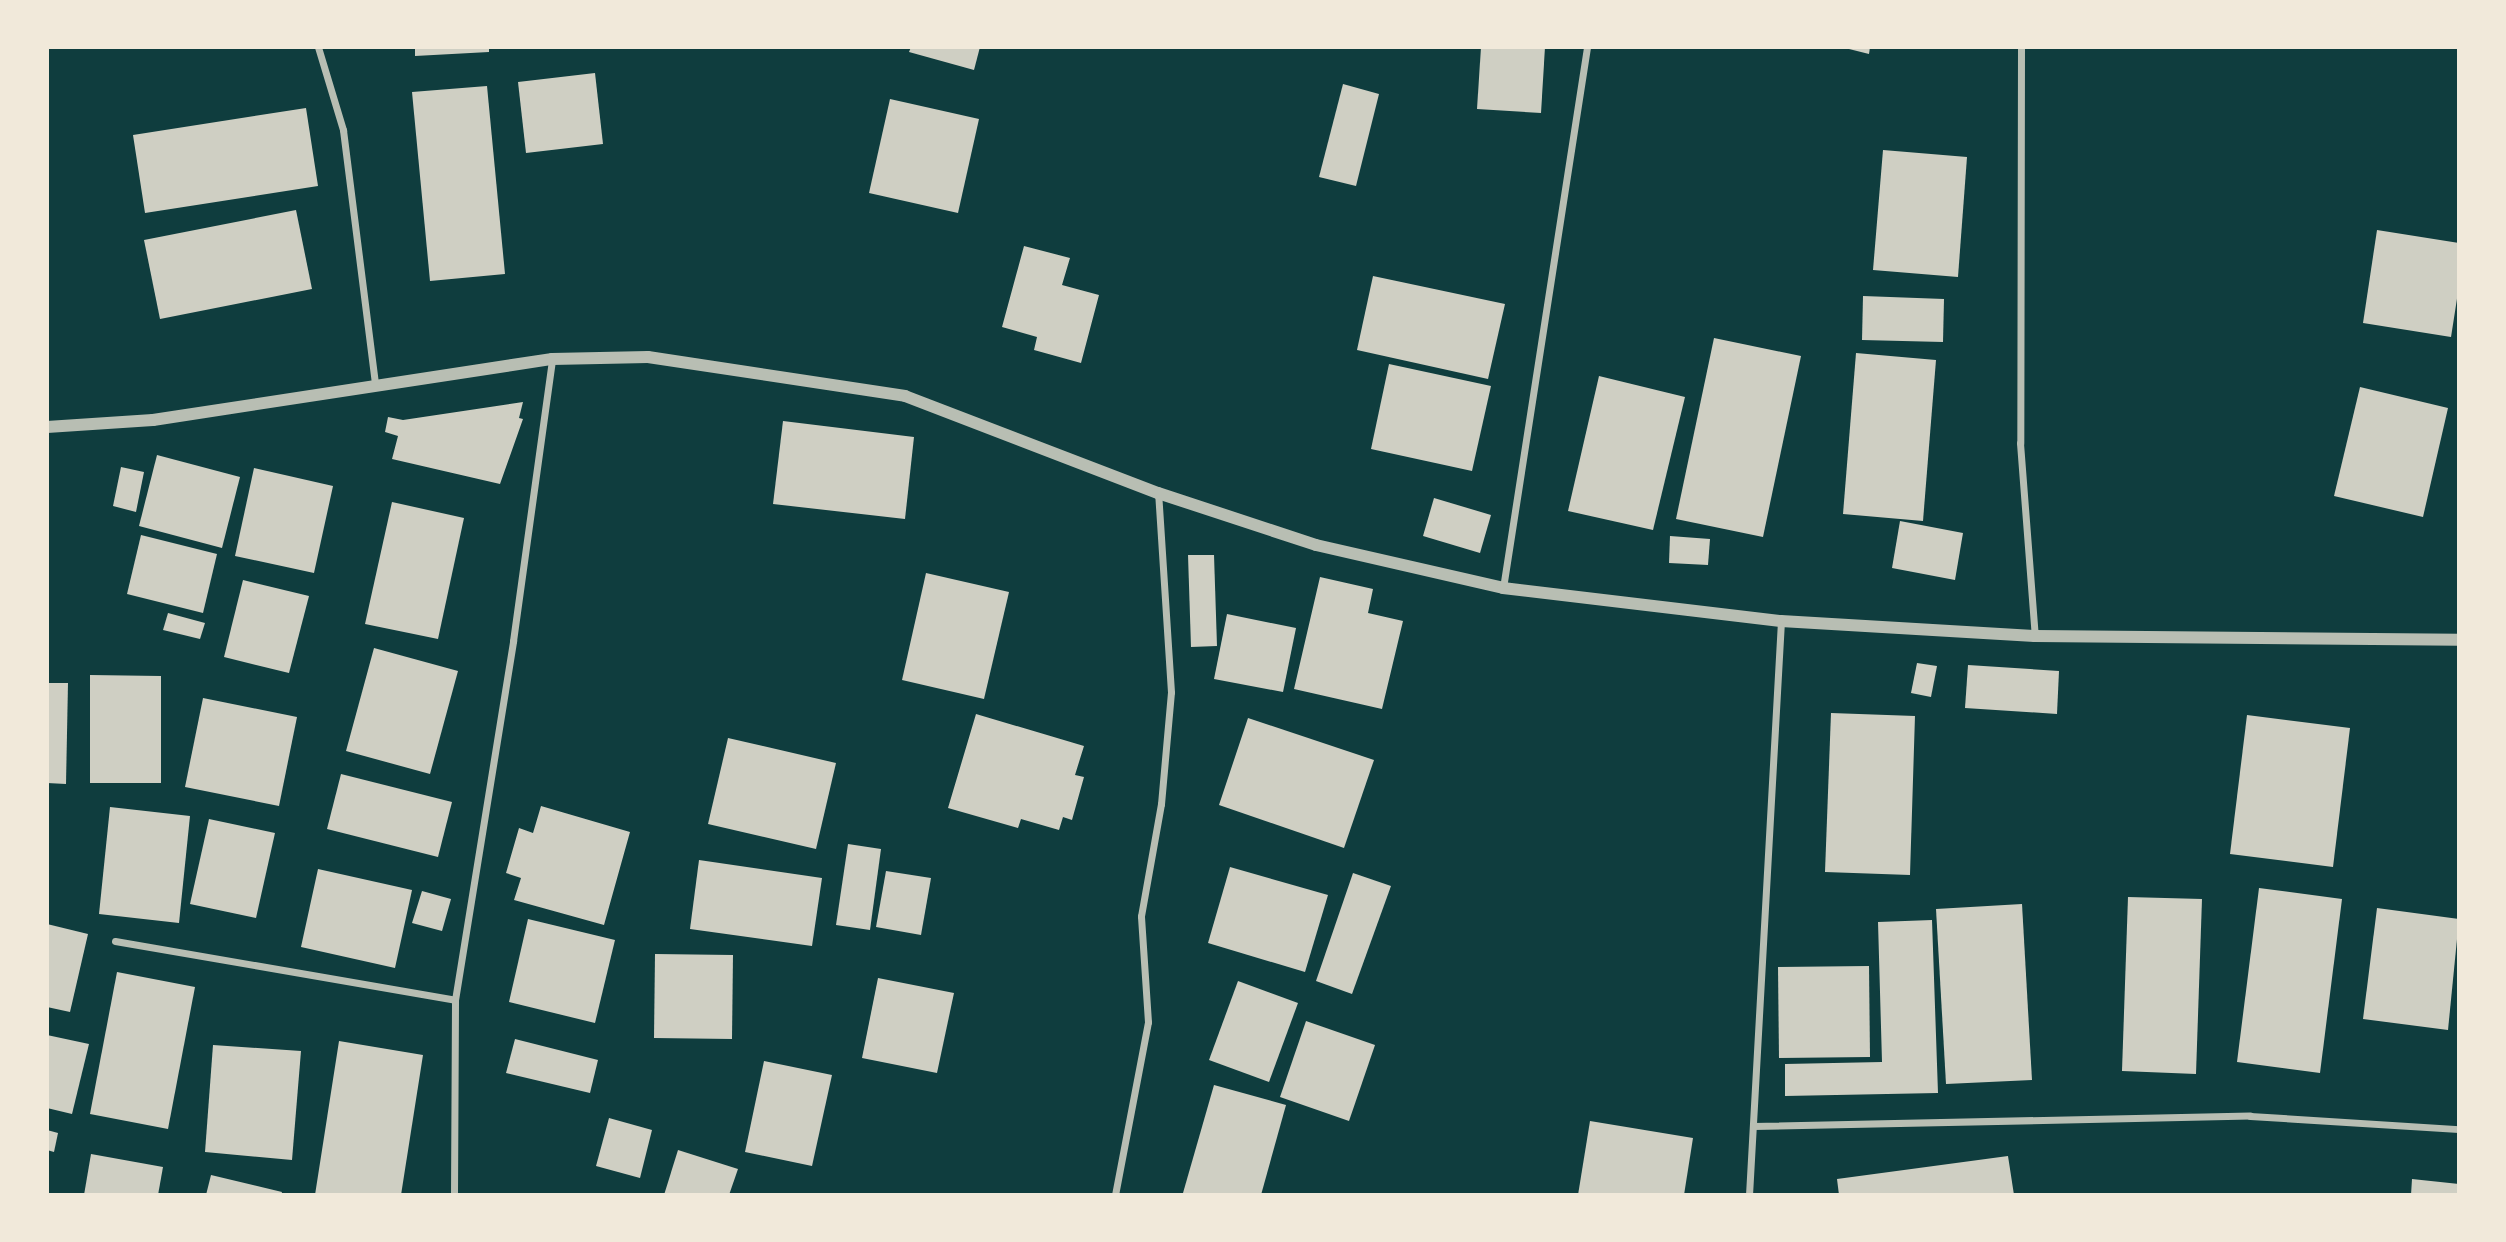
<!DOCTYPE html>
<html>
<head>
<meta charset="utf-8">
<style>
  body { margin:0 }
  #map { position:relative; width:2506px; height:1242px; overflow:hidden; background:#0f3d3e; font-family:"Golos Text",sans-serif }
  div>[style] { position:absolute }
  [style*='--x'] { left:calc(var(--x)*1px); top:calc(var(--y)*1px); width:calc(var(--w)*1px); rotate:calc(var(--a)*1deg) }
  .building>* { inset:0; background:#cfcfc3 }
  .minor>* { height:7px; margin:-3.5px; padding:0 3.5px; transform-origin:3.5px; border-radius:3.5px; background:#b8beb3 }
  .tertiary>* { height:12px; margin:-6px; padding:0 6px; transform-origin:6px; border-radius:6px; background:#b8beb3 }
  span { translate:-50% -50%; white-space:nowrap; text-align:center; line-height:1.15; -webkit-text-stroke:6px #f1e9da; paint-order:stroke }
  .frame { position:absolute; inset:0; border:49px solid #f1e9da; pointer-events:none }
</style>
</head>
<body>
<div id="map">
  <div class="building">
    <div style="clip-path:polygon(415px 47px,489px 47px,489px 52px,415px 56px)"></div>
    <div style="clip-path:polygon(911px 47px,980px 47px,974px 70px,909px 52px)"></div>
    <div style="clip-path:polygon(1481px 47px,1545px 47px,1541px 113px,1477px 109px)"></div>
    <div style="clip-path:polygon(1841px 47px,1870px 47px,1869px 54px)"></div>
    <div style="clip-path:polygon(595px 73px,603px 144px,526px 153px,518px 82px)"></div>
    <div style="clip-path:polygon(1343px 84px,1379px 94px,1356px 186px,1319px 177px)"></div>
    <div style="clip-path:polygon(487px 86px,505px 274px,430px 281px,412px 92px)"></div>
    <div style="clip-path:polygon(890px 99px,979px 119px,958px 213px,869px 193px)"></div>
    <div style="clip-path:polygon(306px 108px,318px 186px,145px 213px,133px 135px)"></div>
    <div style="clip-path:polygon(1883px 150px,1967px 157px,1958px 277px,1873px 270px)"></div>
    <div style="clip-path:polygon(296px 210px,312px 289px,160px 319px,144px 240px)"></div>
    <div style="clip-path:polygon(2377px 230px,2459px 243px,2459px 286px,2451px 337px,2363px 323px)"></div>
    <div style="clip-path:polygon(1024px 246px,1070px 258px,1062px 285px,1099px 295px,1081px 363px,1034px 350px,1037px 337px,1002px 327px)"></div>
    <div style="clip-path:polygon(1373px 276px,1505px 304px,1488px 379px,1357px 350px)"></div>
    <div style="clip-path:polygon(1863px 296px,1944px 299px,1943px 342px,1862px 340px)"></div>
    <div style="clip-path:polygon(1714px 338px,1801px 356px,1763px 537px,1676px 519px)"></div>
    <div style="clip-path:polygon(1856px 353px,1936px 360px,1923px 521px,1843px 514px)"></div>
    <div style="clip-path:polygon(1389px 364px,1491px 386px,1472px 471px,1371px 449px)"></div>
    <div style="clip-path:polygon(1599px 376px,1685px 397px,1653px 530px,1568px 511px)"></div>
    <div style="clip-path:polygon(2360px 387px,2448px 408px,2423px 517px,2334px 496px)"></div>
    <div style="clip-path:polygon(523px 402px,519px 418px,523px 419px,500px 484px,392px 459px,398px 436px,385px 432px,388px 417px,403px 420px)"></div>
    <div style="clip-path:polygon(783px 421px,914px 437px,905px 519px,773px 504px)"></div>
    <div style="clip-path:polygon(157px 455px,240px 477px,222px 548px,139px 526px)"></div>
    <div style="clip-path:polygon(121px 467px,144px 472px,136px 512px,113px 506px)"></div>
    <div style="clip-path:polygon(254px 468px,333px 486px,314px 573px,235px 556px)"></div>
    <div style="clip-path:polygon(1434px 498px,1491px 515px,1480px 553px,1423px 536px)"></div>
    <div style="clip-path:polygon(392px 502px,464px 518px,438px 639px,365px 624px)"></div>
    <div style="clip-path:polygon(1900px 521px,1963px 533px,1955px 580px,1892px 568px)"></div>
    <div style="clip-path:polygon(141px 535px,217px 554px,203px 613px,127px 594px)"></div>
    <div style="clip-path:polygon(1670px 536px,1710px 539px,1708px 565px,1669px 563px)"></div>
    <div style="clip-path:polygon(1188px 555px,1214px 555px,1217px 646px,1191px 647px)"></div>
    <div style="clip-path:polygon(926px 573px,1009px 592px,984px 699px,902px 680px)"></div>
    <div style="clip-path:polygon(1320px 577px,1373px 589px,1368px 613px,1403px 621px,1382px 709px,1294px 689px)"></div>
    <div style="clip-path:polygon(243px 580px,309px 596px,289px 673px,224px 657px)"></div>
    <div style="clip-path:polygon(168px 613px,205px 623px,200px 639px,163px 630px)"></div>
    <div style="clip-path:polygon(1227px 614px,1296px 628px,1283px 692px,1214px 679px)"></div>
    <div style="clip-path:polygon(374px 648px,458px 671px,430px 774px,346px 751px)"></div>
    <div style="clip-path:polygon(1917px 663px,1937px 666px,1931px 697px,1911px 693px)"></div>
    <div style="clip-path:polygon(1968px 665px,2059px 671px,2057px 714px,1965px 708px)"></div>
    <div style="clip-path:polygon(90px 675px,161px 676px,161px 783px,90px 783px)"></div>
    <div style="clip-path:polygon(47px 683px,68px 683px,66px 784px,47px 783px)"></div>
    <div style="clip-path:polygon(203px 698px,297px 717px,279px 806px,185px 787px)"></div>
    <div style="clip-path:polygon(1831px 713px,1915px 716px,1910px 875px,1825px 872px)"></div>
    <div style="clip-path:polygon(976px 714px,1084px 746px,1075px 775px,1084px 777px,1072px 820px,1063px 817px,1059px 830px,1021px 819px,1018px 828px,948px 808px)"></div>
    <div style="clip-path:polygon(2247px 715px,2350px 728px,2333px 867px,2230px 854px)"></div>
    <div style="clip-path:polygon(1248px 718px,1374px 760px,1344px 848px,1219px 805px)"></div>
    <div style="clip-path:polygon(728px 738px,836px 763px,816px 849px,708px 824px)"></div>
    <div style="clip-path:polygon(341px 774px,452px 802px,438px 857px,327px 829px)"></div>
    <div style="clip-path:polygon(541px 806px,630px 832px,604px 925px,514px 900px,521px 878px,506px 873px,519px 828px,533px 833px)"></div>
    <div style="clip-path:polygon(110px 807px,190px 816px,179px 923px,99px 914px)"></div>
    <div style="clip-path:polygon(209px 819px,275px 833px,256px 918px,190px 904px)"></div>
    <div style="clip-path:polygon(848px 844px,881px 849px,870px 930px,836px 925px)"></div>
    <div style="clip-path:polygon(699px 860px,822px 878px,812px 946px,690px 929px)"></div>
    <div style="clip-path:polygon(1230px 867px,1328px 895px,1305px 972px,1208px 943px)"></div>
    <div style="clip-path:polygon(318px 869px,412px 890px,395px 968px,301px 947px)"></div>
    <div style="clip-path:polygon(886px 871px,931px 878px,921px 935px,876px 927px)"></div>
    <div style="clip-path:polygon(1353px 873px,1391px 886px,1352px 994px,1316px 981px)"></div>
    <div style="clip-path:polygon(2259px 888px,2342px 899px,2320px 1073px,2237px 1062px)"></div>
    <div style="clip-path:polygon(422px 891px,451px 899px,442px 931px,412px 923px)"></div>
    <div style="clip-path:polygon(2128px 897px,2202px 899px,2196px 1074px,2122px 1071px)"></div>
    <div style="clip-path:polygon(2022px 904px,2032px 1080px,1946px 1084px,1936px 909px)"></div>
    <div style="clip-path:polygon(2377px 908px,2459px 919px,2448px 1030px,2363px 1019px)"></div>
    <div style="clip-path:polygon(528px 919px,615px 940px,595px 1023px,509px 1002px)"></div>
    <div style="clip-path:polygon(1932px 920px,1938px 1093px,1785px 1096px,1785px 1064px,1882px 1062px,1878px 922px)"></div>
    <div style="clip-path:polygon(47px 924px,88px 934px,70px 1012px,47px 1007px)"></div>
    <div style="clip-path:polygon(655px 954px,733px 955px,732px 1039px,654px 1038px)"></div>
    <div style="clip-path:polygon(1869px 966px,1870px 1057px,1779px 1058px,1778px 967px)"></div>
    <div style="clip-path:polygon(117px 972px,195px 987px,168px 1129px,90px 1114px)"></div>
    <div style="clip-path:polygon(878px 978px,954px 993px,937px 1073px,862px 1058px)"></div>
    <div style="clip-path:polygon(1238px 981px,1298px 1003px,1269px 1082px,1209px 1060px)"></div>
    <div style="clip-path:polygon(1306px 1021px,1375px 1045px,1349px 1121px,1280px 1097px)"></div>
    <div style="clip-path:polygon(47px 1035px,89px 1044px,72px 1114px,47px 1108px)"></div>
    <div style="clip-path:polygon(515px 1039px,598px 1060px,590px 1093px,506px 1073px)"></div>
    <div style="clip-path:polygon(339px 1041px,423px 1055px,401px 1195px,315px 1195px)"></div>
    <div style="clip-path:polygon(213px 1045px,301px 1051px,292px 1160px,205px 1152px)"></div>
    <div style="clip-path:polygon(764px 1061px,832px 1075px,812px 1166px,745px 1152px)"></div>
    <div style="clip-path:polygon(1214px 1085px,1286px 1105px,1261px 1195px,1183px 1193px)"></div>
    <div style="clip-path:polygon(609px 1118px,652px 1130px,640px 1178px,596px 1166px)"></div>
    <div style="clip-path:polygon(1590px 1121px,1693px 1138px,1684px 1195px,1578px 1195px)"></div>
    <div style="clip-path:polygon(47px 1130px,58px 1133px,54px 1152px,47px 1150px)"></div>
    <div style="clip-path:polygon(678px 1150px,738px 1169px,729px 1195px,664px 1195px)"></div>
    <div style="clip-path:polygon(91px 1154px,163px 1167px,158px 1195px,84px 1195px)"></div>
    <div style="clip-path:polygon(2008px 1156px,2014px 1195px,1839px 1195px,1837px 1179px)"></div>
    <div style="clip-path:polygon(211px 1175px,282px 1192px,281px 1195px,206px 1195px)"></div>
    <div style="clip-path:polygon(2412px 1179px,2459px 1184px,2459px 1195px,2411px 1195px)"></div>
  </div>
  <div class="minor">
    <div style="--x:318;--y:47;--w:87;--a:73.2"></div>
    <div style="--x:343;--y:130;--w:257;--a:82.8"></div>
    <div style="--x:2021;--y:47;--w:396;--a:90.1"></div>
    <div style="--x:2020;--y:443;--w:194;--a:85.6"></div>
    <div style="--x:1503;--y:588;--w:547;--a:-81.17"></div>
    <div style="--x:115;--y:941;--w:345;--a:9.8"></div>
    <div style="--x:1753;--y:1126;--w:497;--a:-1.2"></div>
    <div style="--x:2250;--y:1116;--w:209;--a:3.6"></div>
    <div style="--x:454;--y:1195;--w:195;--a:-89.7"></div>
    <div style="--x:455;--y:1000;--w:364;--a:-80.8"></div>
    <div style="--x:513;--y:641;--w:285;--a:-82.1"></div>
    <div style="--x:1115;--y:1195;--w:176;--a:-79.2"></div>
    <div style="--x:1148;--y:1022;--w:106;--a:-93.8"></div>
    <div style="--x:1141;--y:916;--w:114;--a:-79.9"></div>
    <div style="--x:1161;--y:804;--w:112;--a:-84.9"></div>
    <div style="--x:1171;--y:692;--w:199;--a:-93.7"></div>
    <div style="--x:1749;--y:1195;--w:575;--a:-86.81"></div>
  </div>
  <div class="tertiary">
    <div style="--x:47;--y:427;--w:106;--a:-3.8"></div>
    <div style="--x:153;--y:420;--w:404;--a:-8.7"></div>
    <div style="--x:552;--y:359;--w:96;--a:-1.2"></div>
    <div style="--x:648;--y:357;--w:260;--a:8.6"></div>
    <div style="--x:905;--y:396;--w:271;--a:21"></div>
    <div style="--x:1158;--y:493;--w:166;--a:18.2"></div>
    <div style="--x:1316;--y:545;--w:192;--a:12.9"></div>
    <div style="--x:1503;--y:588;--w:280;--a:6.8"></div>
    <div style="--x:1781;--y:621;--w:254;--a:3.4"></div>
    <div style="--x:2035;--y:636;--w:424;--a:0.5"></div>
  </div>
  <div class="frame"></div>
</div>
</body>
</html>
